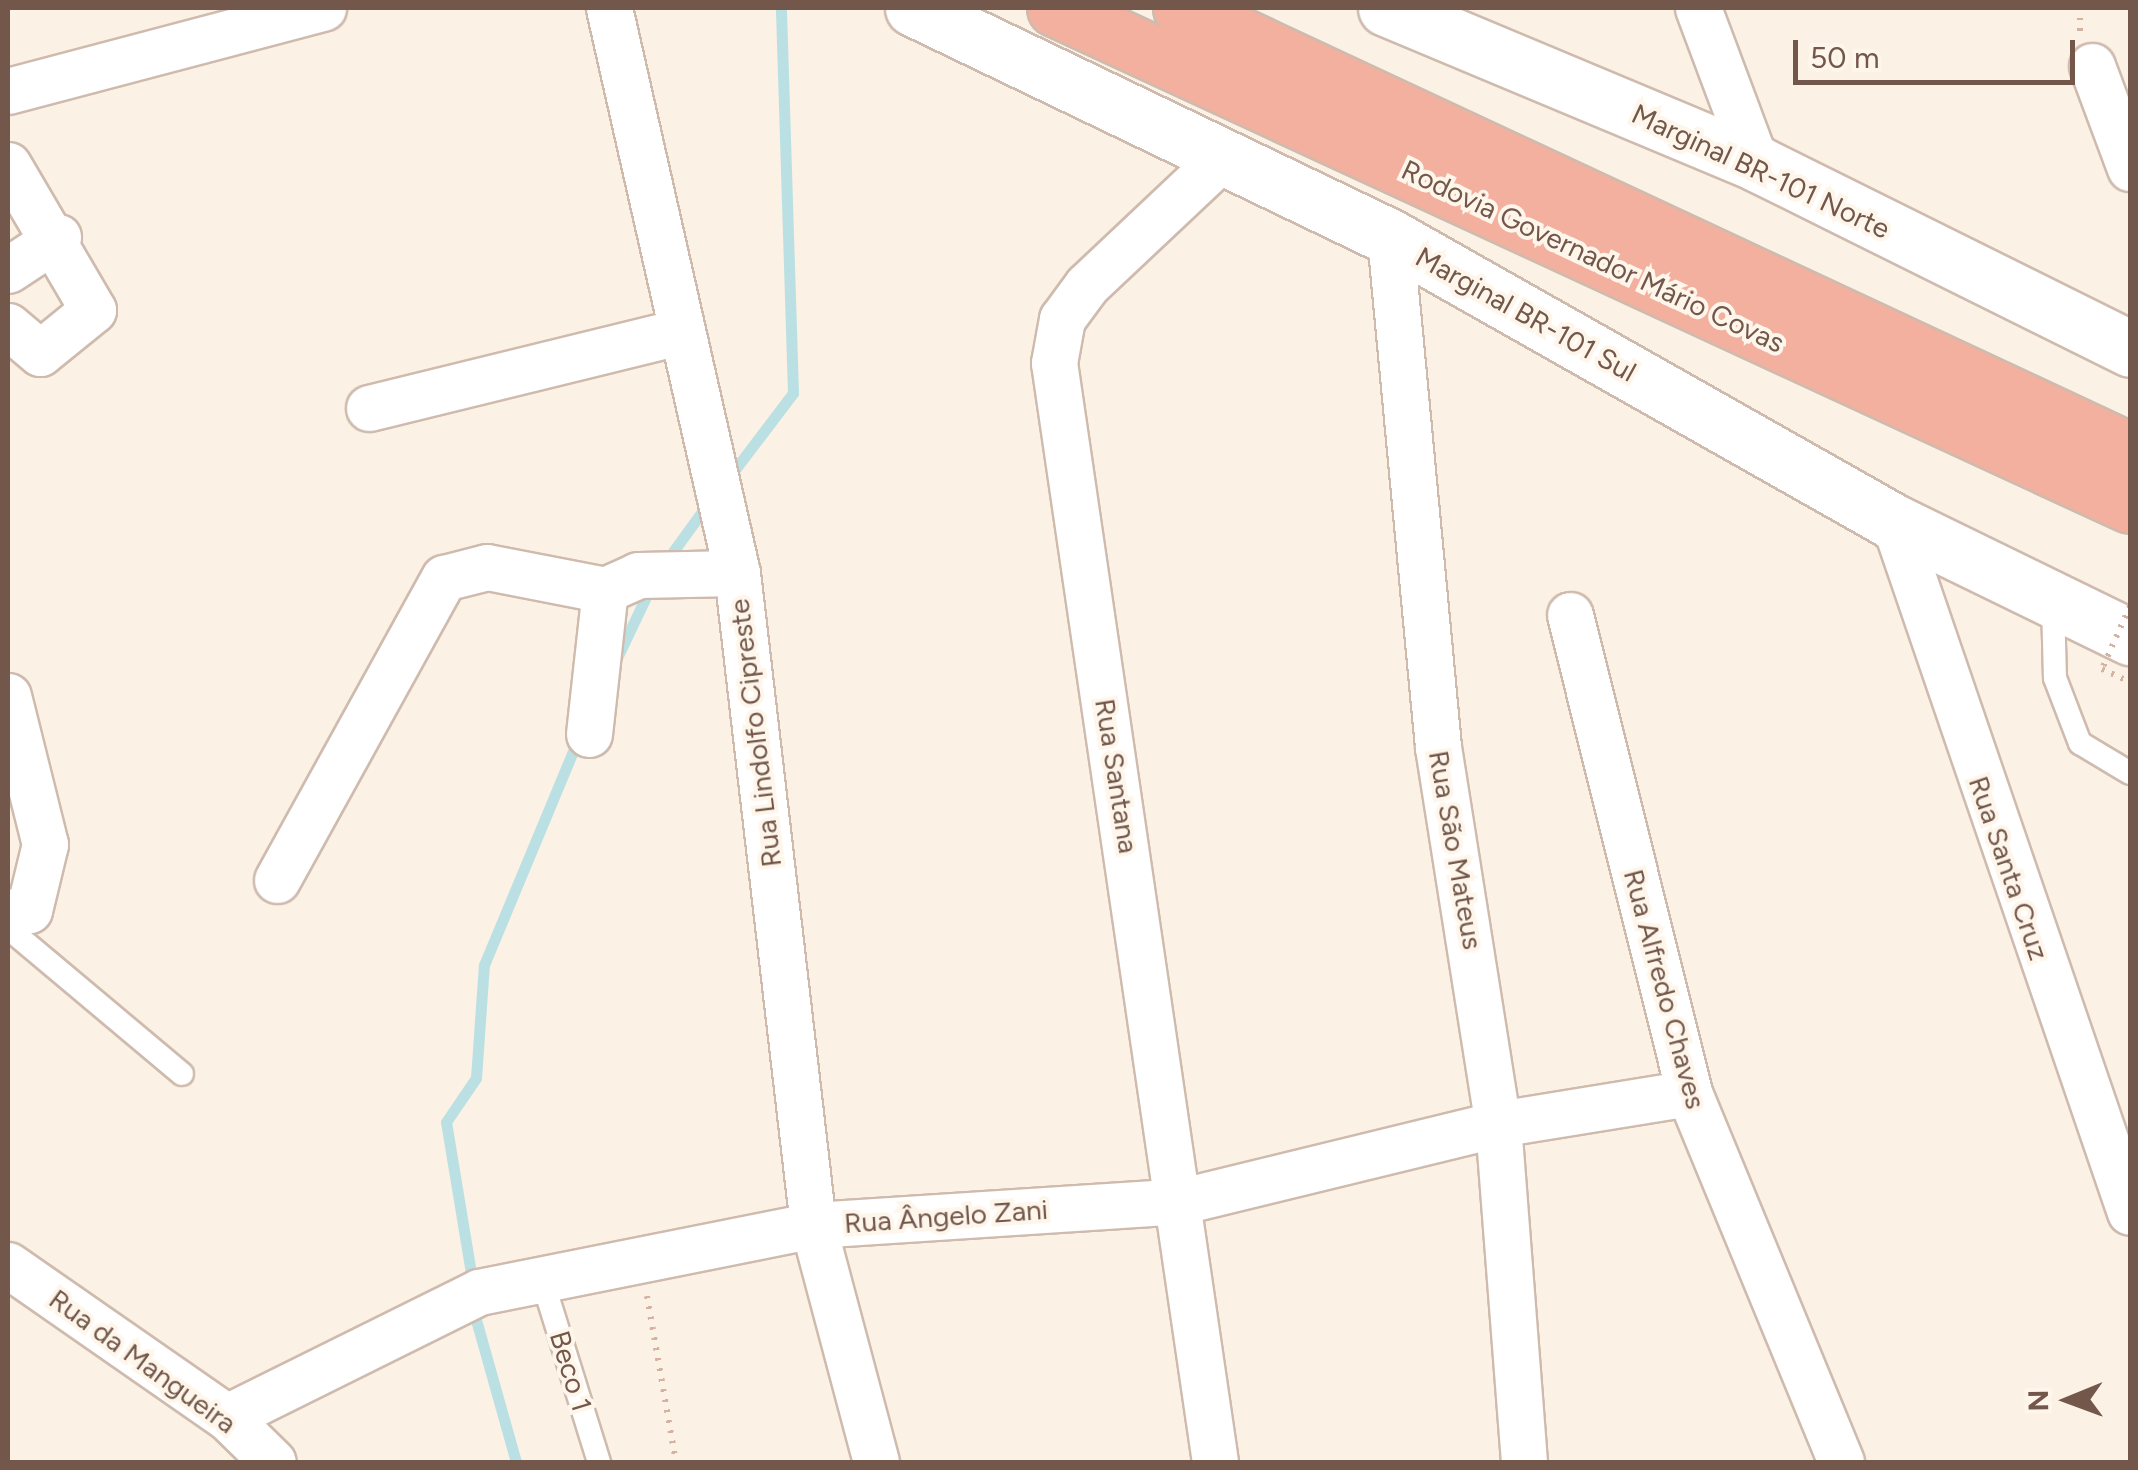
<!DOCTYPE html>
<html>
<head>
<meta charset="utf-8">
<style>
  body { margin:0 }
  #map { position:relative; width:2138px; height:1470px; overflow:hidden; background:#fbf1e5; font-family:Figtree,sans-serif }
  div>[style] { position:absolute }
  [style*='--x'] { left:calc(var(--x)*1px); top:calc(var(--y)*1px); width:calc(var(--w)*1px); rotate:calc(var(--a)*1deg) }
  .stream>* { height:11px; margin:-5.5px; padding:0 5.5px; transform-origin:5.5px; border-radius:5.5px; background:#bae0e4 }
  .path>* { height:6px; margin-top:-3px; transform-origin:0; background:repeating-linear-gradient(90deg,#d4b2a1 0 2.5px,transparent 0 10.5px) }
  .roads { filter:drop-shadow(2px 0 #cfbbae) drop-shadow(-2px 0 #cfbbae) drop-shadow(0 2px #cfbbae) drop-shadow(0 -2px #cfbbae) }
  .lane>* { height:22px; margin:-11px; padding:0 11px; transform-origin:11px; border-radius:11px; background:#fff }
  .street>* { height:45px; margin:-22.5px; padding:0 22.5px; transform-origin:22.5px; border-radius:22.5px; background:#fff }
  .secondary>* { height:55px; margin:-27.5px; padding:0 27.5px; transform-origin:27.5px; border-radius:27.5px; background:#fff }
  .highway>* { height:55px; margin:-27.5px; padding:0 27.5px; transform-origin:27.5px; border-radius:27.5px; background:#f3b09e }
  .path-bridge>* { height:6px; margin-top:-3px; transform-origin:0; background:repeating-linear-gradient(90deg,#d4b2a1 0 2.5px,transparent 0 10.5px) }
  span { translate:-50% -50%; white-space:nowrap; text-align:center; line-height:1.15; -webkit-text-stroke:8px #fef6eb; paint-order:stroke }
  .street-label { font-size:28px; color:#73574b }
  .frame { position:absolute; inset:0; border:10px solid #73574b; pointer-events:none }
  .north { position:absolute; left:2018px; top:1350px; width:100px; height:100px; -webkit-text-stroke:8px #fef6eb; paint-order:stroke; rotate:269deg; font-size:28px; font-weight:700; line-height:40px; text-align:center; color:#73574b }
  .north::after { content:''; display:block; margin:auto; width:35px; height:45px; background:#73574b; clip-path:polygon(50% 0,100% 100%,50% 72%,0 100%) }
  .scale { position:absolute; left:1793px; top:40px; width:282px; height:45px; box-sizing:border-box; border:5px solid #73574b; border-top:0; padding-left:12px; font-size:30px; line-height:35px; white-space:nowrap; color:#73574b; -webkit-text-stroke:8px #fef6eb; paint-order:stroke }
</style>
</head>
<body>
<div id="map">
  <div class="stream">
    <div style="--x:727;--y:480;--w:109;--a:-52.8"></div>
    <div style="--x:793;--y:393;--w:385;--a:-91.8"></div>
    <div style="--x:664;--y:564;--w:77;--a:-54"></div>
    <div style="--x:615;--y:662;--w:86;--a:-64.6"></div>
    <div style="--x:473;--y:1285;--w:165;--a:-99.4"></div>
    <div style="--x:446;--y:1122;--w:53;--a:-55.7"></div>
    <div style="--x:476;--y:1078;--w:113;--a:-86"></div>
    <div style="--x:484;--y:965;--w:247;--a:-67.4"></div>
    <div style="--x:473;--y:1309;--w:159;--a:74.3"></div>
  </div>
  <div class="path">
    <div style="--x:2080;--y:31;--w:23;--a:-90"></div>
    <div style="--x:647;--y:1296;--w:169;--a:80.1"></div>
  </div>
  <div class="roads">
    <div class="lane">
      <div style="--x:2053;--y:603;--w:75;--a:88.5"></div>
      <div style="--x:2055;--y:678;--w:70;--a:69"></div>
      <div style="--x:2080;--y:743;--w:58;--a:31"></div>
      <div style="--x:8;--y:928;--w:227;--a:40"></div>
      <div style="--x:542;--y:1279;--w:192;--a:72.7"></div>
    </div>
    <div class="street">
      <div style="--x:609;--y:8;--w:579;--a:77.24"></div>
      <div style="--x:737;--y:573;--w:656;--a:83.35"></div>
      <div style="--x:813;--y:1225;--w:245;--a:75.1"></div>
      <div style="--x:1698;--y:8;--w:165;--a:69.5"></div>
      <div style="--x:2092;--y:66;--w:109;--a:69.6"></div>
      <div style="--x:8;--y:91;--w:326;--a:-14.8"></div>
      <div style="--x:8;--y:165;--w:168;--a:59.6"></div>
      <div style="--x:93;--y:310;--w:68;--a:140.9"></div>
      <div style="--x:40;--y:353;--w:42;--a:-139.8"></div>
      <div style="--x:1390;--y:237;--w:512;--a:84.62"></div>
      <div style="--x:1438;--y:747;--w:382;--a:81"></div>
      <div style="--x:1498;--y:1124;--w:339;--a:85.6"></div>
      <div style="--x:8;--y:270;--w:60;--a:-33.4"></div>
      <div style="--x:369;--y:408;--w:322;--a:-13.8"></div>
      <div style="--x:1894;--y:522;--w:729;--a:71.12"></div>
      <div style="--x:1570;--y:615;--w:493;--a:76"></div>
      <div style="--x:1689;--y:1093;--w:399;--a:67.6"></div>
      <div style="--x:8;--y:696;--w:153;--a:76"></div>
      <div style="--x:45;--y:844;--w:68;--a:103.6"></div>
      <div style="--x:29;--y:910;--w:21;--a:175"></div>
      <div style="--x:589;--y:734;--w:145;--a:-83.7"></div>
      <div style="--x:605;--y:590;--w:36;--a:-24"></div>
      <div style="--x:638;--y:575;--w:99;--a:-1.2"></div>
      <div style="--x:277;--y:880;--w:345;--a:-61.1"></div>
      <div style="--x:444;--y:578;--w:44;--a:-14.3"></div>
      <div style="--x:487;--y:567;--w:120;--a:11"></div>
      <div style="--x:8;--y:1265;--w:267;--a:34.8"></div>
      <div style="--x:227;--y:1417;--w:64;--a:44.4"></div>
      <div style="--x:227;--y:1417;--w:281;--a:-26.4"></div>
      <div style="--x:479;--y:1292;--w:341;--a:-11.3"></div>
      <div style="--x:813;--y:1225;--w:370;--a:-3.7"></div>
      <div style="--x:1182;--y:1201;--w:325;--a:-13.7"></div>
      <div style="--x:1498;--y:1124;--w:193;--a:-9.2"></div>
      <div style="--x:1215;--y:1462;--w:1111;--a:-98.33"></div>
      <div style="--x:1054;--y:363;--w:45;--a:-79.7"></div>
      <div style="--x:1062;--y:319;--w:42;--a:-53.7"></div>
      <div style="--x:1087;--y:285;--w:188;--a:-43.3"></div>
    </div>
    <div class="secondary">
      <div style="--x:913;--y:8;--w:529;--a:25.64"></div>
      <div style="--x:1390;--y:237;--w:579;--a:29.49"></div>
      <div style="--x:1894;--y:522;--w:263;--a:26"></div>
      <div style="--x:1386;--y:8;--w:401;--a:22.7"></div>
      <div style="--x:1756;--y:163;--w:418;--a:26.4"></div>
    </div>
    <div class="highway">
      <div style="--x:1055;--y:8;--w:1184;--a:24.81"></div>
      <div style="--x:1181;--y:8;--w:1047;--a:25.02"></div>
    </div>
  </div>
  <div class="path-bridge">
    <div style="--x:2130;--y:606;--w:69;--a:114"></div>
    <div style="--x:2102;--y:669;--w:31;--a:25"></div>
  </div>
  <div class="street-label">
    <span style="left:1761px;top:171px;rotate:25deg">Marginal BR-101 Norte</span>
    <span style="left:1593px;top:256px;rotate:25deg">Rodovia Governador Mário Covas</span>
    <span style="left:1526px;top:314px;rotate:29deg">Marginal BR-101 Sul</span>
    <span style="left:755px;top:733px;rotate:-97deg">Rua Lindolfo Cipreste</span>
    <span style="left:1117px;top:776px;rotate:81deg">Rua Santana</span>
    <span style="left:1456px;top:850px;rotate:80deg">Rua São Mateus</span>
    <span style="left:2009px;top:868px;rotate:71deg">Rua Santa Cruz</span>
    <span style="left:1665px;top:989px;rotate:75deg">Rua Alfredo Chaves</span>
    <span style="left:946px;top:1216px;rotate:-4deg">Rua Ângelo Zani</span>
    <span style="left:143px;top:1361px;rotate:36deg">Rua da Mangueira</span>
    <span style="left:571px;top:1371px;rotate:73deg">Beco 1</span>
  </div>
  <div class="frame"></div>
  <div class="north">N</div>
  <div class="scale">50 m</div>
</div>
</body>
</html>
